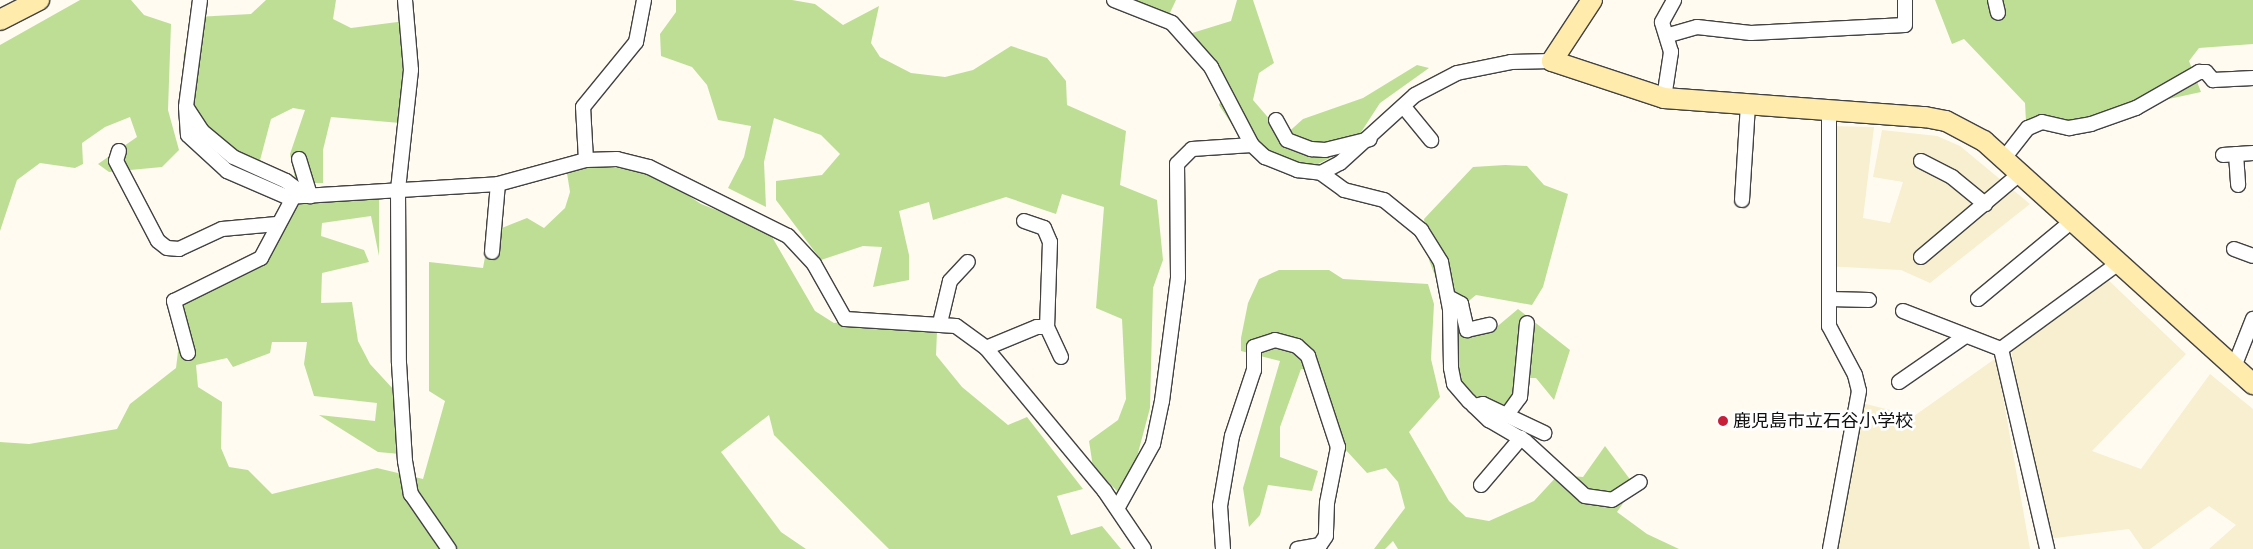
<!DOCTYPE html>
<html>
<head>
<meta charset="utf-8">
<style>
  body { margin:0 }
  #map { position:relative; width:2253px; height:549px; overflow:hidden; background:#fffbf1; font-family:"Source Serif 4","Noto Sans JP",serif }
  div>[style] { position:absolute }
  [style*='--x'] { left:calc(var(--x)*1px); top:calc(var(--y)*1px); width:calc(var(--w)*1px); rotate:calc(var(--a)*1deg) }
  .farmland>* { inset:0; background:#f7efcf }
  .forest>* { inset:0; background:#bede96 }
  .roads { filter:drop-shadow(1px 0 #424242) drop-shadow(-1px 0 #424242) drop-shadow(0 1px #424242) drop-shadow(0 -1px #424242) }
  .street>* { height:14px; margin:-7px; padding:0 7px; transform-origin:7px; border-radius:7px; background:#fff }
  .secondary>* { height:20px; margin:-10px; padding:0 10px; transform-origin:10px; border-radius:10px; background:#ffecac }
  .dots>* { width:14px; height:14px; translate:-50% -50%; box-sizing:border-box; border:2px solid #fff; border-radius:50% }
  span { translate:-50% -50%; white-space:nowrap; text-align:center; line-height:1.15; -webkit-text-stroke:5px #fff; paint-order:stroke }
  .poi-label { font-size:18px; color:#0f0f0f }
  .left { translate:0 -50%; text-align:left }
</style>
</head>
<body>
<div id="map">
  <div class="farmland">
    <div style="clip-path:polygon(1828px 126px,1874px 127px,1863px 218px,1890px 223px,1903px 182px,1873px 177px,1882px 130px,1937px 136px,1960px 146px,2030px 204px,1930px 283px,1901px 270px,1823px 266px)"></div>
    <div style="clip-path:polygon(2104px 276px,2186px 354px,2092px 451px,2141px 469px,2210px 374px,2253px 409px,2253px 549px,2209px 549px,2236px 525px,2209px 506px,2150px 549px,2143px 549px,2129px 529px,2039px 540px,2011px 348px)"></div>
    <div style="clip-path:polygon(1996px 358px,2030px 549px,1828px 549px,1854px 401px,1914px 416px)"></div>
  </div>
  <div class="forest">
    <div style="clip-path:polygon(80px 0,131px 0,144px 15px,171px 24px,168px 110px,179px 150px,162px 167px,109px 172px,98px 164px,137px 137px,130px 117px,105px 127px,82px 143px,83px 164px,75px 168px,40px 163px,17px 180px,0 231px,0 45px)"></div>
    <div style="clip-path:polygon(266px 0,336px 0,333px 19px,351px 28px,413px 20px,414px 79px,400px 123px,331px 117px,323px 150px,323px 183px,296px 183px,290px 154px,305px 110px,293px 108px,271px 119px,259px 164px,205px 139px,181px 92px,184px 53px,196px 17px,251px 14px)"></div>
    <div style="clip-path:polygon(676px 0,792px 0,815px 4px,843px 25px,879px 6px,871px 43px,880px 57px,911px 73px,945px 77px,973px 70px,1011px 46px,1047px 58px,1066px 81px,1067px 105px,1126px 131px,1120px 185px,1157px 200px,1163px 260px,1153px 288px,1150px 408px,1134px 468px,1117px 491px,1093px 467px,1089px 441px,1118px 420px,1126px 399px,1122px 319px,1096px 308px,1104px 207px,1062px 194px,1056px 214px,1006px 197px,933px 220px,929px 202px,899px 211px,909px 255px,909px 280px,873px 287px,882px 247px,863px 246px,821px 260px,776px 200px,776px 181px,822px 175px,840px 154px,821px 135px,774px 118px,764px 162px,766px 207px,728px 188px,744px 157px,751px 126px,718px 120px,707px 85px,692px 67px,661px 56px,660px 34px,676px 12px)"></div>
    <div style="clip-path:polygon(1125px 0,1176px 0,1167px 19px)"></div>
    <div style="clip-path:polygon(1237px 0,1253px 0,1274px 63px,1259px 73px,1253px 100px,1284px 136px,1303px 119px,1363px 98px,1417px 65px,1429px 68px,1380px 103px,1354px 143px,1338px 154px,1312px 167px,1288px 169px,1246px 146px,1219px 105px,1225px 91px,1189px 34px,1231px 21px)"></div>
    <div style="clip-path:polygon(1935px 0,2253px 0,2253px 44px,2199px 48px,2189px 61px,2201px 92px,2044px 126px,2026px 122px,2025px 103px,1964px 39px,1952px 44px)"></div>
    <div style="clip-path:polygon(584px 165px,652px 171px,701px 204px,768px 230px,815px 311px,834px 323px,886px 317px,937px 332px,936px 355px,962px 387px,1008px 425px,1027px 417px,1083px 489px,1057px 496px,1071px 535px,1102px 526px,1121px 549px,889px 549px,774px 435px,769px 415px,721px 452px,781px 532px,806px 549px,0 549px,0 442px,29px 444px,117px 429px,130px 404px,176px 368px,180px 335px,175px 303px,257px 252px,300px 198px,379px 195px,379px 256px,371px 216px,322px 223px,321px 236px,364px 250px,369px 262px,322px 273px,321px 303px,352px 302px,358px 341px,370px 364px,394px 390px,400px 454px,378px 452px,319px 415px,375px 421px,377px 403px,314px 396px,304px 364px,307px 342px,272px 342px,270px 353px,233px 367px,227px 358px,196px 365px,198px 387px,222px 402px,221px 448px,229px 467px,248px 470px,272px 494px,377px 468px,423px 479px,445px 401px,429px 391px,429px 262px,483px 268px,487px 246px,497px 230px,527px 218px,544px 228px,565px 208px,570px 192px,566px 167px)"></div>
    <div style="clip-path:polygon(1505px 165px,1527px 166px,1544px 185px,1568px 194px,1543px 287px,1532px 305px,1476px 295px,1465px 304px,1467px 321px,1493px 330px,1518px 309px,1570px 350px,1554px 400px,1536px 378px,1521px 378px,1513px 417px,1498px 419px,1447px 370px,1445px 302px,1429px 260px,1424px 219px,1473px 167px)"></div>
    <div style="clip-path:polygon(1279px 270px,1329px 270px,1343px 279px,1428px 284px,1434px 304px,1431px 359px,1440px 397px,1409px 432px,1449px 501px,1466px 517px,1489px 521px,1534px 501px,1558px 475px,1583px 477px,1605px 446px,1635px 486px,1617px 512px,1647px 534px,1679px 549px,1398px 549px,1393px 541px,1385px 549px,1374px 549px,1405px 508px,1398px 482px,1386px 468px,1367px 473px,1344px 448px,1313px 370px,1301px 369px,1280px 427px,1280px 457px,1318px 471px,1312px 491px,1268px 485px,1260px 515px,1249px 527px,1243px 488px,1280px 361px,1241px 351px,1241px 338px,1248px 303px,1259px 279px)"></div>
  </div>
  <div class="roads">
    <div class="street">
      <div style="--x:200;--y:0;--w:108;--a:97.5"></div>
      <div style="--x:186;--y:107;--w:28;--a:86"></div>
      <div style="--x:188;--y:135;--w:53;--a:42.7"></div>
      <div style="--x:227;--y:171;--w:65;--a:23.4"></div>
      <div style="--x:287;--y:197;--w:211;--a:-3.5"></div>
      <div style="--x:498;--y:184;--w:91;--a:-15.3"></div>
      <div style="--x:586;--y:160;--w:31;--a:-2"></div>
      <div style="--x:617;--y:159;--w:33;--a:14"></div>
      <div style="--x:649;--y:167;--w:155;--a:26.4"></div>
      <div style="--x:788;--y:236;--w:38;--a:47"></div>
      <div style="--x:814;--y:264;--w:63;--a:60.6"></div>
      <div style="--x:845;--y:319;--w:111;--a:3.6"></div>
      <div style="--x:956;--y:326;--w:37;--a:36"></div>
      <div style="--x:986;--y:348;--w:185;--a:50.3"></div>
      <div style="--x:1104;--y:490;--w:71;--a:55.9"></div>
      <div style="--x:405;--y:0;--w:70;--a:85.1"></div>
      <div style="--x:411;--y:70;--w:121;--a:96.2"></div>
      <div style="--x:398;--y:190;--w:173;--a:89.7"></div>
      <div style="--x:399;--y:363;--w:98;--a:86.5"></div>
      <div style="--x:405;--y:461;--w:34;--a:80"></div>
      <div style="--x:411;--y:494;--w:67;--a:55.4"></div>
      <div style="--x:1114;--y:0;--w:62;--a:21.6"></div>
      <div style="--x:1172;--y:23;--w:59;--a:48.4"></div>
      <div style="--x:1211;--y:67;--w:88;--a:62.3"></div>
      <div style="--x:1252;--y:145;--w:18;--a:43"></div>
      <div style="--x:1265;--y:157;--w:35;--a:22"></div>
      <div style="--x:1297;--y:170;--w:24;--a:7"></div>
      <div style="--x:1321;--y:173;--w:21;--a:-28"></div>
      <div style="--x:1340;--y:163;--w:101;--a:-42.2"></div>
      <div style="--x:1415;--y:95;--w:47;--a:-27.6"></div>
      <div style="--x:1457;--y:73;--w:55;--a:-11.5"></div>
      <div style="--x:1511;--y:62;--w:41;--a:-1.4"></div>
      <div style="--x:1995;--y:0;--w:13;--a:77"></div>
      <div style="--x:1669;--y:35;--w:29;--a:-16"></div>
      <div style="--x:1697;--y:27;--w:54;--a:6.3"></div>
      <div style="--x:1751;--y:33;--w:154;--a:-3"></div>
      <div style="--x:1905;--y:25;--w:25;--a:-90"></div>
      <div style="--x:1664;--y:98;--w:47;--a:-81.3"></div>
      <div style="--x:1671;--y:52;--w:31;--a:-107"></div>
      <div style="--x:1662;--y:22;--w:25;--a:-61"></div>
      <div style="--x:1404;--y:107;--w:43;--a:50.7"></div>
      <div style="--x:187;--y:108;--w:27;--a:57"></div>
      <div style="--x:202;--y:131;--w:40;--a:40"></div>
      <div style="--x:233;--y:157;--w:58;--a:24.4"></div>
      <div style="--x:286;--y:181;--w:25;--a:37"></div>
      <div style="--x:1829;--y:109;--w:217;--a:90"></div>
      <div style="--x:1829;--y:326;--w:55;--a:62"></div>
      <div style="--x:1855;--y:375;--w:16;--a:76"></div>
      <div style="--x:1859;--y:391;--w:161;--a:100.4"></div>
      <div style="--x:1276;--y:120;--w:23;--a:61"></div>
      <div style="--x:1287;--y:140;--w:26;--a:21"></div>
      <div style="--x:1311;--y:149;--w:14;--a:4"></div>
      <div style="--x:1325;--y:150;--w:46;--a:-13.7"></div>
      <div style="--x:119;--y:151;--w:10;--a:107"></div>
      <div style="--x:116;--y:161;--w:90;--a:62.3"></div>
      <div style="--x:158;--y:241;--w:11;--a:38"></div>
      <div style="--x:167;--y:248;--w:12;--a:5"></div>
      <div style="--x:179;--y:249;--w:47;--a:-24.9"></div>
      <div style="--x:222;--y:229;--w:55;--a:-5.2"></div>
      <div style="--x:2236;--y:154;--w:31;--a:86"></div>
      <div style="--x:2223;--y:155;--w:30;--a:-4"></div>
      <div style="--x:2005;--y:157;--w:37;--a:-52"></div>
      <div style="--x:2028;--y:128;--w:15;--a:-23"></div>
      <div style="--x:2042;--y:122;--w:28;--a:13"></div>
      <div style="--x:2069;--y:128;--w:22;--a:-10"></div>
      <div style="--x:2091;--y:124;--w:48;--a:-19.6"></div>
      <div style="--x:2136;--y:108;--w:73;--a:-29.7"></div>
      <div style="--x:2199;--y:72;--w:7;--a:0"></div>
      <div style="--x:2206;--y:72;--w:11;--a:49"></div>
      <div style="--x:2213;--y:80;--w:40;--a:-2.9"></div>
      <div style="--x:299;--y:159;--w:39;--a:73"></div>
      <div style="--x:586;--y:160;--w:53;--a:-93.2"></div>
      <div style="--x:583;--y:107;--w:84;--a:-50.8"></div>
      <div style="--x:636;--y:42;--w:43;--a:-79.2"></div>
      <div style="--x:1921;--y:161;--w:35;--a:27"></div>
      <div style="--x:1952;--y:177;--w:43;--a:39.3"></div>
      <div style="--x:1321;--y:173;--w:29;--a:36"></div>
      <div style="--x:1344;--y:190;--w:41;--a:14"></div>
      <div style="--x:1384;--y:200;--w:48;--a:39"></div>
      <div style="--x:1421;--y:230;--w:38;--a:58"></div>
      <div style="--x:1441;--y:262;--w:48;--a:79.2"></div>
      <div style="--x:1450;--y:309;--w:59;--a:89"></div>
      <div style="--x:1451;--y:368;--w:16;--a:79"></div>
      <div style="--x:1454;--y:384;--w:23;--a:49"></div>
      <div style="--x:1469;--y:401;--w:28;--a:44"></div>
      <div style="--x:1489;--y:420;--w:42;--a:30.3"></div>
      <div style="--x:1525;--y:441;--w:81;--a:42.5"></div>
      <div style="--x:1585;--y:496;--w:27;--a:8"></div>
      <div style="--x:1612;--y:500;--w:33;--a:-33"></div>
      <div style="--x:1742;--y:200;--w:96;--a:-86.4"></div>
      <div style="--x:1024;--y:221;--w:21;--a:19"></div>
      <div style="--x:1044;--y:228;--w:15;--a:67"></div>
      <div style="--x:1050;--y:242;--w:85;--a:92"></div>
      <div style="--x:2234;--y:249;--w:20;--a:20"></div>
      <div style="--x:492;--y:252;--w:68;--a:-85"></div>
      <div style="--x:1921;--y:257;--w:132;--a:-40.1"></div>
      <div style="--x:1448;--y:297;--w:15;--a:28"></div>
      <div style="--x:1461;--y:304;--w:27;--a:77"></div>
      <div style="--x:1467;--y:330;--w:23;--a:-13"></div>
      <div style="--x:1829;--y:299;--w:40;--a:1.4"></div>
      <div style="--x:1978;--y:299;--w:124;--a:-39.7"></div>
      <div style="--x:1903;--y:311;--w:105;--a:21.2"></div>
      <div style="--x:2001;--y:349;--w:205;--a:77"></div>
      <div style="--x:940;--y:323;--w:43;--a:-76.6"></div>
      <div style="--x:950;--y:281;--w:26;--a:-47"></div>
      <div style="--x:986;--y:348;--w:55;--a:-22.4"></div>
      <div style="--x:1037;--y:327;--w:10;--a:0"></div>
      <div style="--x:1047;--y:327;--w:33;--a:65"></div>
      <div style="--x:2001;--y:349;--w:147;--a:-36.2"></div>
      <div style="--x:188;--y:353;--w:54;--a:-105.1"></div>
      <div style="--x:174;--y:301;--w:97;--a:-26.3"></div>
      <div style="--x:261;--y:258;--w:70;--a:-62"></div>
      <div style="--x:2234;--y:367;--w:52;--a:-68.4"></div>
      <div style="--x:1899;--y:382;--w:79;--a:-34.7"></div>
      <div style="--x:1474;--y:406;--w:9;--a:-13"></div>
      <div style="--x:1483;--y:404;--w:68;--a:25.4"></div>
      <div style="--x:1506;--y:416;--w:24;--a:-54"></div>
      <div style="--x:1520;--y:397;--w:74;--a:-84.6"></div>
      <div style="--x:1481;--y:485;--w:62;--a:-49.6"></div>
      <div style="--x:1118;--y:507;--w:72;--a:-60.9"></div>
      <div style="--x:1153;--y:444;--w:44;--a:-78.2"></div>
      <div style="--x:1162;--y:401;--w:125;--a:-82.6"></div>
      <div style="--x:1178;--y:277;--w:113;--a:-90.5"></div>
      <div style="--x:1177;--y:164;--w:21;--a:-45"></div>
      <div style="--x:1192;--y:149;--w:60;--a:-3.8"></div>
      <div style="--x:1223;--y:549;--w:43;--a:-94"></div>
      <div style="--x:1220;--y:506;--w:71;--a:-80.3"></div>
      <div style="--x:1232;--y:436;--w:70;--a:-71.6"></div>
      <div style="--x:1254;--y:370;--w:23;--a:-90"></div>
      <div style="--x:1254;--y:347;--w:22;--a:-18"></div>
      <div style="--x:1275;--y:340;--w:23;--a:15"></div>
      <div style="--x:1297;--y:346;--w:15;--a:42"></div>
      <div style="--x:1308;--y:356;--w:96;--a:71.8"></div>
      <div style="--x:1338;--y:447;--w:57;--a:101.1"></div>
      <div style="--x:1327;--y:503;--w:33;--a:92"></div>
      <div style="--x:1326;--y:536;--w:11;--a:124"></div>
      <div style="--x:1320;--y:545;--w:23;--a:170"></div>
    </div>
    <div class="secondary">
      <div style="--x:1592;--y:0;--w:73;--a:123.3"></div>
      <div style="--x:1552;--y:61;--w:118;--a:18.3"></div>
      <div style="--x:1664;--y:98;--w:262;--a:4.2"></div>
      <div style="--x:1925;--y:117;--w:21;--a:11"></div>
      <div style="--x:1946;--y:121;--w:43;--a:27.8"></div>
      <div style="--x:1984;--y:141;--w:363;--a:42.1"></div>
      <div style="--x:0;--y:20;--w:44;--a:-27.1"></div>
    </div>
  </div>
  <div class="dots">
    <div style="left:1723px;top:421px;background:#c71f3a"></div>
  </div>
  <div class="poi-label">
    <span class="left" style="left:1733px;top:421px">鹿児島市立石谷小学校</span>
  </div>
</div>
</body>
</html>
